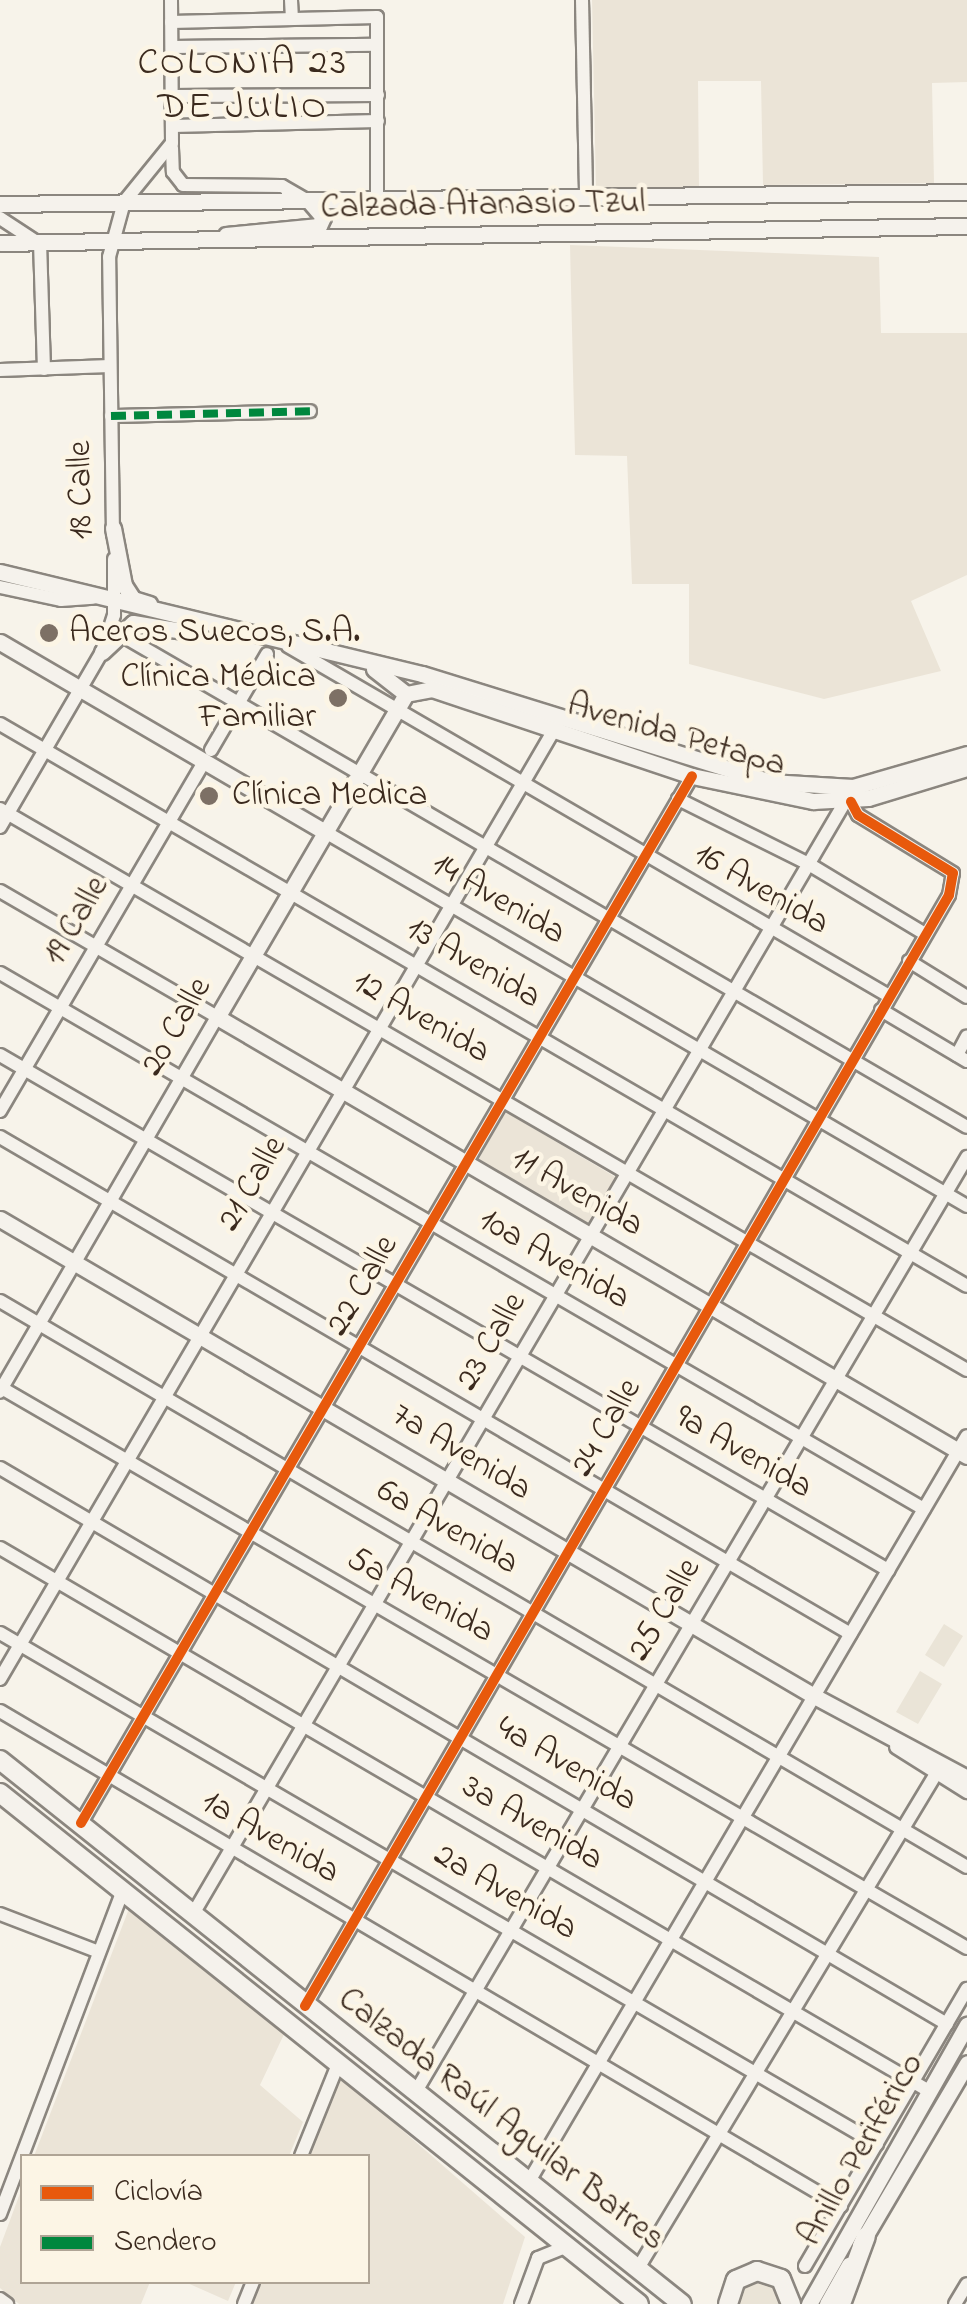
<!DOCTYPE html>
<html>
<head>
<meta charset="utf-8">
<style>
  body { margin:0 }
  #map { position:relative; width:967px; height:2304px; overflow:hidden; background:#f7f3ea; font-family:"Indie Flower",sans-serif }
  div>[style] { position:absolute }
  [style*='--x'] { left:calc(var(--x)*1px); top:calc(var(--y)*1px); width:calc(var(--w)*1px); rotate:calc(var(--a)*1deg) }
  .built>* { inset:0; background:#ebe4d7 }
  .green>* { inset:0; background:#eae4d7 }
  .roads { filter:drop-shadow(2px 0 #8b867f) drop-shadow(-2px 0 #8b867f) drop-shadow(0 2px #8b867f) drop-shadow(0 -2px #8b867f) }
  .minor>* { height:12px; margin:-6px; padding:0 6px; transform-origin:6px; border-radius:6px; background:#f5f2ec }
  .major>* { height:15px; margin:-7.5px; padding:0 7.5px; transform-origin:7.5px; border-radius:7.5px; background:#f5f2ec }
  .highway>* { height:18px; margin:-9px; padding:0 9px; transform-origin:9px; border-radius:9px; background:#f5f2ec }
  .quiet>* { height:8px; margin-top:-4px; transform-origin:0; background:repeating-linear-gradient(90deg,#00873e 0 15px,transparent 0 23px) }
  .cycleway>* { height:10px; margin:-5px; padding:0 5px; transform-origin:5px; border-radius:5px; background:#e8590c }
  .dots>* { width:28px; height:28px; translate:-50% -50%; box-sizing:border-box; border:5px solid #fcf5e5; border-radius:50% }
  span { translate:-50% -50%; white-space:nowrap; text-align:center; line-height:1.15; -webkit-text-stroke:9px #fcf5e5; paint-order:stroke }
  .street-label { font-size:35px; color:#3b2a1e }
  .poi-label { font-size:35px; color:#3b2a1e }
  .left { translate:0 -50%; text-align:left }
  .right { translate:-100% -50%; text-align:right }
  .neighbourhood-label { font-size:38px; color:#3b2a1e; letter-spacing:2.5px }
  .legend { position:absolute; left:20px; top:2154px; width:350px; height:130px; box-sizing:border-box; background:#fcf5e5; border:2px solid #afa495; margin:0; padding:12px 18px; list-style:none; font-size:30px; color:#3b2a1e }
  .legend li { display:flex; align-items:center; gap:20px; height:50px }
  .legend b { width:50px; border:2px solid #afa495 }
</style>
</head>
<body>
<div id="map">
  <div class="built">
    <div style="clip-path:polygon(592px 0,967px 0,967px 82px,932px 83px,934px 183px,763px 185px,761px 81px,698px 81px,699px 188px,596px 189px)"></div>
    <div style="clip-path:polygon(570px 245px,879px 257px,881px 333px,967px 333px,967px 575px,911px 601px,941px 671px,824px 699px,689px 664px,689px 584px,632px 584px,627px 456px,575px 455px)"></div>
    <div style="clip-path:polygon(506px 1112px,617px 1178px,588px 1230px,481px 1166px,479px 1158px)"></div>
    <div style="clip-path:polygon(130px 1906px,287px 2028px,260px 2085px,303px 2122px,289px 2156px,34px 2156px)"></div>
    <div style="clip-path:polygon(340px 2076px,525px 2237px,503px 2304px,249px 2304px,258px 2282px,368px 2282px,368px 2156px,308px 2156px)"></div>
    <div style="clip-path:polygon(22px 2188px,22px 2282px,150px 2282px,141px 2304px,19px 2304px,0 2288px,0 2247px)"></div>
    <div style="clip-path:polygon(185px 2282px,236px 2282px,228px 2301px)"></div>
  </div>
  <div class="green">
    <div style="clip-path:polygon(944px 1624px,963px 1636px,944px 1667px,925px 1655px)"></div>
    <div style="clip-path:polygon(920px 1671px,942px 1684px,918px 1724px,896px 1712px)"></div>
    <div style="clip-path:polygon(768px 2279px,783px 2304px,734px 2304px,745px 2281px)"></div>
  </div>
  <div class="roads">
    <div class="minor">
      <div style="--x:291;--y:0;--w:18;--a:87"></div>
      <div style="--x:582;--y:0;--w:196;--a:88.8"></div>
      <div style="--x:171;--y:22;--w:206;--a:-1.4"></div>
      <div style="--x:377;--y:17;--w:182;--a:90"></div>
      <div style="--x:172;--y:47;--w:205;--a:-0.6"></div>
      <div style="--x:173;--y:96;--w:205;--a:-0.3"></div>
      <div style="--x:173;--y:126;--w:205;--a:-1.4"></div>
      <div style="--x:172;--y:148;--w:24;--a:88"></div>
      <div style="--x:173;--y:172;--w:16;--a:52"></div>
      <div style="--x:183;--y:185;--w:99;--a:0.6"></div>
      <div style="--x:282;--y:186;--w:32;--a:30"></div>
      <div style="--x:0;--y:218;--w:42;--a:33.3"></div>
      <div style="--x:40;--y:242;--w:127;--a:88.2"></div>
      <div style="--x:0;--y:370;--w:110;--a:-2.1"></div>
      <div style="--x:111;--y:416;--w:199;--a:-1.4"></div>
      <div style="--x:113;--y:534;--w:277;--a:-90.8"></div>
      <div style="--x:109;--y:257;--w:57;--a:-74.7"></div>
      <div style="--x:124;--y:202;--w:76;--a:-50.9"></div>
      <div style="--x:172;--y:143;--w:143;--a:-90.4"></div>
      <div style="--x:0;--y:587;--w:62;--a:12"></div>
      <div style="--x:61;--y:600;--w:32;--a:-4"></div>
      <div style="--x:118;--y:633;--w:982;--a:30.19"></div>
      <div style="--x:288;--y:646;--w:695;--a:30.21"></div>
      <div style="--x:0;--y:724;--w:1118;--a:30.16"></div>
      <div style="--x:211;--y:750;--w:111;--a:-59.7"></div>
      <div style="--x:678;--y:799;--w:144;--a:26.4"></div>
      <div style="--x:807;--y:863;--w:138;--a:31"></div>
      <div style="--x:0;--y:809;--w:1118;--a:30.12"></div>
      <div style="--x:0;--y:827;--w:203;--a:-59.8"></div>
      <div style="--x:102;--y:652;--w:39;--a:-72"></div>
      <div style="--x:114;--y:615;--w:56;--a:-90"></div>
      <div style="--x:327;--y:833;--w:741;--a:30.23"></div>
      <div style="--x:0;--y:891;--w:251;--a:30.1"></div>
      <div style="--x:217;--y:1017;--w:433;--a:120.1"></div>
      <div style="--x:909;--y:961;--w:68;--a:31.8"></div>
      <div style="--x:0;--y:973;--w:1068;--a:30.12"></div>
      <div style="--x:881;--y:1010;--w:100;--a:30.7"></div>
      <div style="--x:0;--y:1055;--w:1027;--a:30.11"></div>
      <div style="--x:957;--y:1055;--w:21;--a:-62"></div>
      <div style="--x:0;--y:1111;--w:406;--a:-59.7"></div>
      <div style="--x:0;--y:1137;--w:985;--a:30.29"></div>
      <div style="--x:0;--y:1301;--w:1120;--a:30.34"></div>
      <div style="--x:0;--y:1387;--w:1118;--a:30.12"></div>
      <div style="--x:0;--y:1468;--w:1098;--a:30.42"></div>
      <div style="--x:0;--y:1548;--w:1076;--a:30.31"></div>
      <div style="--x:0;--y:1633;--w:1015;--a:30.23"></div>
      <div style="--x:0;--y:1679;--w:1107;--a:-59.73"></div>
      <div style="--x:0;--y:1711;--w:976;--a:30.48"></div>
      <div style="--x:81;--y:1823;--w:1212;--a:-59.73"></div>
      <div style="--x:0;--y:1914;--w:106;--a:21"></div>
      <div style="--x:193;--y:1914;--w:1289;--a:-59.62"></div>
      <div style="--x:305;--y:2006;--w:1284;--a:-59.9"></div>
      <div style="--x:949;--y:895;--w:22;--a:-80"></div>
      <div style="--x:953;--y:873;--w:111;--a:-148.6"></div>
      <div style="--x:858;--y:815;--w:15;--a:-118"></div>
      <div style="--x:415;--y:2093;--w:1087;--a:-59.47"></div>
      <div style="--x:301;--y:2156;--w:101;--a:-68"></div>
      <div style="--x:528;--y:2183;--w:866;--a:-59.56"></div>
      <div style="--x:0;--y:2214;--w:347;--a:-69.2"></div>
      <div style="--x:805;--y:2266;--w:321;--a:-59.7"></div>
      <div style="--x:637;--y:2270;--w:581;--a:-58.93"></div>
      <div style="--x:0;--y:2299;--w:9;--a:36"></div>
      <div style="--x:244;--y:2304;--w:24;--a:-68"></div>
      <div style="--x:521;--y:2304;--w:49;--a:-69.7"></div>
      <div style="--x:538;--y:2258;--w:32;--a:-22"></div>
      <div style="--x:955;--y:2304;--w:23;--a:-59"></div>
    </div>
    <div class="major">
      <div style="--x:0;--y:204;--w:967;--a:-0.71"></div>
      <div style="--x:226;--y:235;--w:93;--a:-5.5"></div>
      <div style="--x:319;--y:226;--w:10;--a:-66"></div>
      <div style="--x:323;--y:217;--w:20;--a:-131"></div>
      <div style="--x:0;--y:243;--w:967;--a:-1.01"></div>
      <div style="--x:113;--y:528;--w:58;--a:79.1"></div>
      <div style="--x:124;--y:585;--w:17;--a:57"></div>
      <div style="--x:133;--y:599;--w:17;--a:17"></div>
      <div style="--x:0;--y:572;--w:434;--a:13.6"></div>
      <div style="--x:422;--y:674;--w:364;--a:17.2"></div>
      <div style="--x:770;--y:782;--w:83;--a:3.4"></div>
      <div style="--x:853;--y:787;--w:119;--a:-16.1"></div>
      <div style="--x:0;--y:642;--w:379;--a:30.3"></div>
      <div style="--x:102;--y:652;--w:42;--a:-43.1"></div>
      <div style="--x:133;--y:623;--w:51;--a:9.1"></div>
      <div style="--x:374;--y:669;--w:41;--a:38"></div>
      <div style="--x:406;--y:694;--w:374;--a:120.3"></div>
      <div style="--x:217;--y:1017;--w:869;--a:30.34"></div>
      <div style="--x:406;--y:694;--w:26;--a:-11"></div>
      <div style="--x:432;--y:689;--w:274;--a:18.5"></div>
      <div style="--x:692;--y:776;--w:124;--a:11.7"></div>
      <div style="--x:813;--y:801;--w:55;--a:-3.1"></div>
      <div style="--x:868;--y:798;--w:103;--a:-16.9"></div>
      <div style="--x:0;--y:1219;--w:943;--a:30.37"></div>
      <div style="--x:814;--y:1696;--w:174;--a:28.2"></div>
      <div style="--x:897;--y:1746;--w:83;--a:32.2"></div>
      <div style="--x:860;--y:2245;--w:211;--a:-59.5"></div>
      <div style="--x:809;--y:2304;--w:321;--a:-60.5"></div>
      <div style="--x:827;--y:2304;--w:45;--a:-60.6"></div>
    </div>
    <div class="highway">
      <div style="--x:0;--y:1760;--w:872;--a:38.58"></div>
      <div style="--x:0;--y:1793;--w:818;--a:38.65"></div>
      <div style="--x:728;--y:2304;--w:25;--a:-72"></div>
      <div style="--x:736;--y:2280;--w:23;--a:-23"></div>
      <div style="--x:757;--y:2271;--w:25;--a:18"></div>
      <div style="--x:781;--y:2279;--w:27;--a:68"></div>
      <div style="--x:841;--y:2304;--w:72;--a:-69.8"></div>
    </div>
  </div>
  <div class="quiet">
    <div style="--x:111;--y:416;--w:199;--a:-1.4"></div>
  </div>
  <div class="cycleway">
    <div style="--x:81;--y:1823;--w:1212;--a:-59.73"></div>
    <div style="--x:305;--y:2006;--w:1284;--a:-59.9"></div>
    <div style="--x:949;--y:895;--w:22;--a:-80"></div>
    <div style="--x:953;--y:873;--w:111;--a:-148.6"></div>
    <div style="--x:858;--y:815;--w:15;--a:-118"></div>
  </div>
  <div class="dots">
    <div style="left:49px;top:633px;background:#7d7065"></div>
    <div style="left:338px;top:698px;background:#7d7065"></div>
    <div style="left:209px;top:796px;background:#7d7065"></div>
  </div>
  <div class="street-label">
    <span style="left:483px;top:206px;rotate:-1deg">Calzada Atanasio Tzul</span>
    <span style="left:82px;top:490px;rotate:-91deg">18 Calle</span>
    <span style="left:676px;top:736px;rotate:16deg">Avenida Petapa</span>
    <span style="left:761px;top:890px;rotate:30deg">16 Avenida</span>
    <span style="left:498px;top:900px;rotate:30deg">14 Avenida</span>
    <span style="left:77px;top:921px;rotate:-60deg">19 Calle</span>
    <span style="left:473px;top:964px;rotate:30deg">13 Avenida</span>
    <span style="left:421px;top:1018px;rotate:30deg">12 Avenida</span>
    <span style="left:177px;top:1027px;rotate:-60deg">20 Calle</span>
    <span style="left:253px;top:1184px;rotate:-60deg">21 Calle</span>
    <span style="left:577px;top:1193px;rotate:30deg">11 Avenida</span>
    <span style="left:554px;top:1260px;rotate:30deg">10a Avenida</span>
    <span style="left:363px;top:1286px;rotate:-60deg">22 Calle</span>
    <span style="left:492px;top:1342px;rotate:-60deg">23 Calle</span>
    <span style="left:607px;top:1428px;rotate:-60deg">24 Calle</span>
    <span style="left:461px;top:1453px;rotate:31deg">7a Avenida</span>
    <span style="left:743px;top:1453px;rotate:30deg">9a Avenida</span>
    <span style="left:447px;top:1528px;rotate:30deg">6a Avenida</span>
    <span style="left:420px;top:1596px;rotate:29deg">5a Avenida</span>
    <span style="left:665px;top:1610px;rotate:-60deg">25 Calle</span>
    <span style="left:566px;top:1765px;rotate:30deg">4a Avenida</span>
    <span style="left:532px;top:1824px;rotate:30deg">3a Avenida</span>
    <span style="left:270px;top:1838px;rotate:30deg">1a Avenida</span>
    <span style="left:505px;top:1893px;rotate:30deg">2a Avenida</span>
    <span style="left:501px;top:2120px;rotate:38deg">Calzada Raúl Aguilar Batres</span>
    <span style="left:862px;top:2150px;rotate:-60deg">Anillo Periférico</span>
  </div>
  <div class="poi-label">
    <span class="left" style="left:69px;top:633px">Aceros Suecos, S.A.</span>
    <span class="right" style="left:316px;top:698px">Clínica Médica<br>Familiar</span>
    <span class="left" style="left:232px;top:796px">Clínica Medica</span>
  </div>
  <div class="neighbourhood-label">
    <span style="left:243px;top:87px">COLONIA 23<br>DE JULIO</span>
  </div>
  <ul class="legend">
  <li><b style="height:12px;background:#e8590c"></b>Ciclovía</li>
  <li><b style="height:12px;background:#00873e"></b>Sendero</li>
  </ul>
</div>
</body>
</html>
